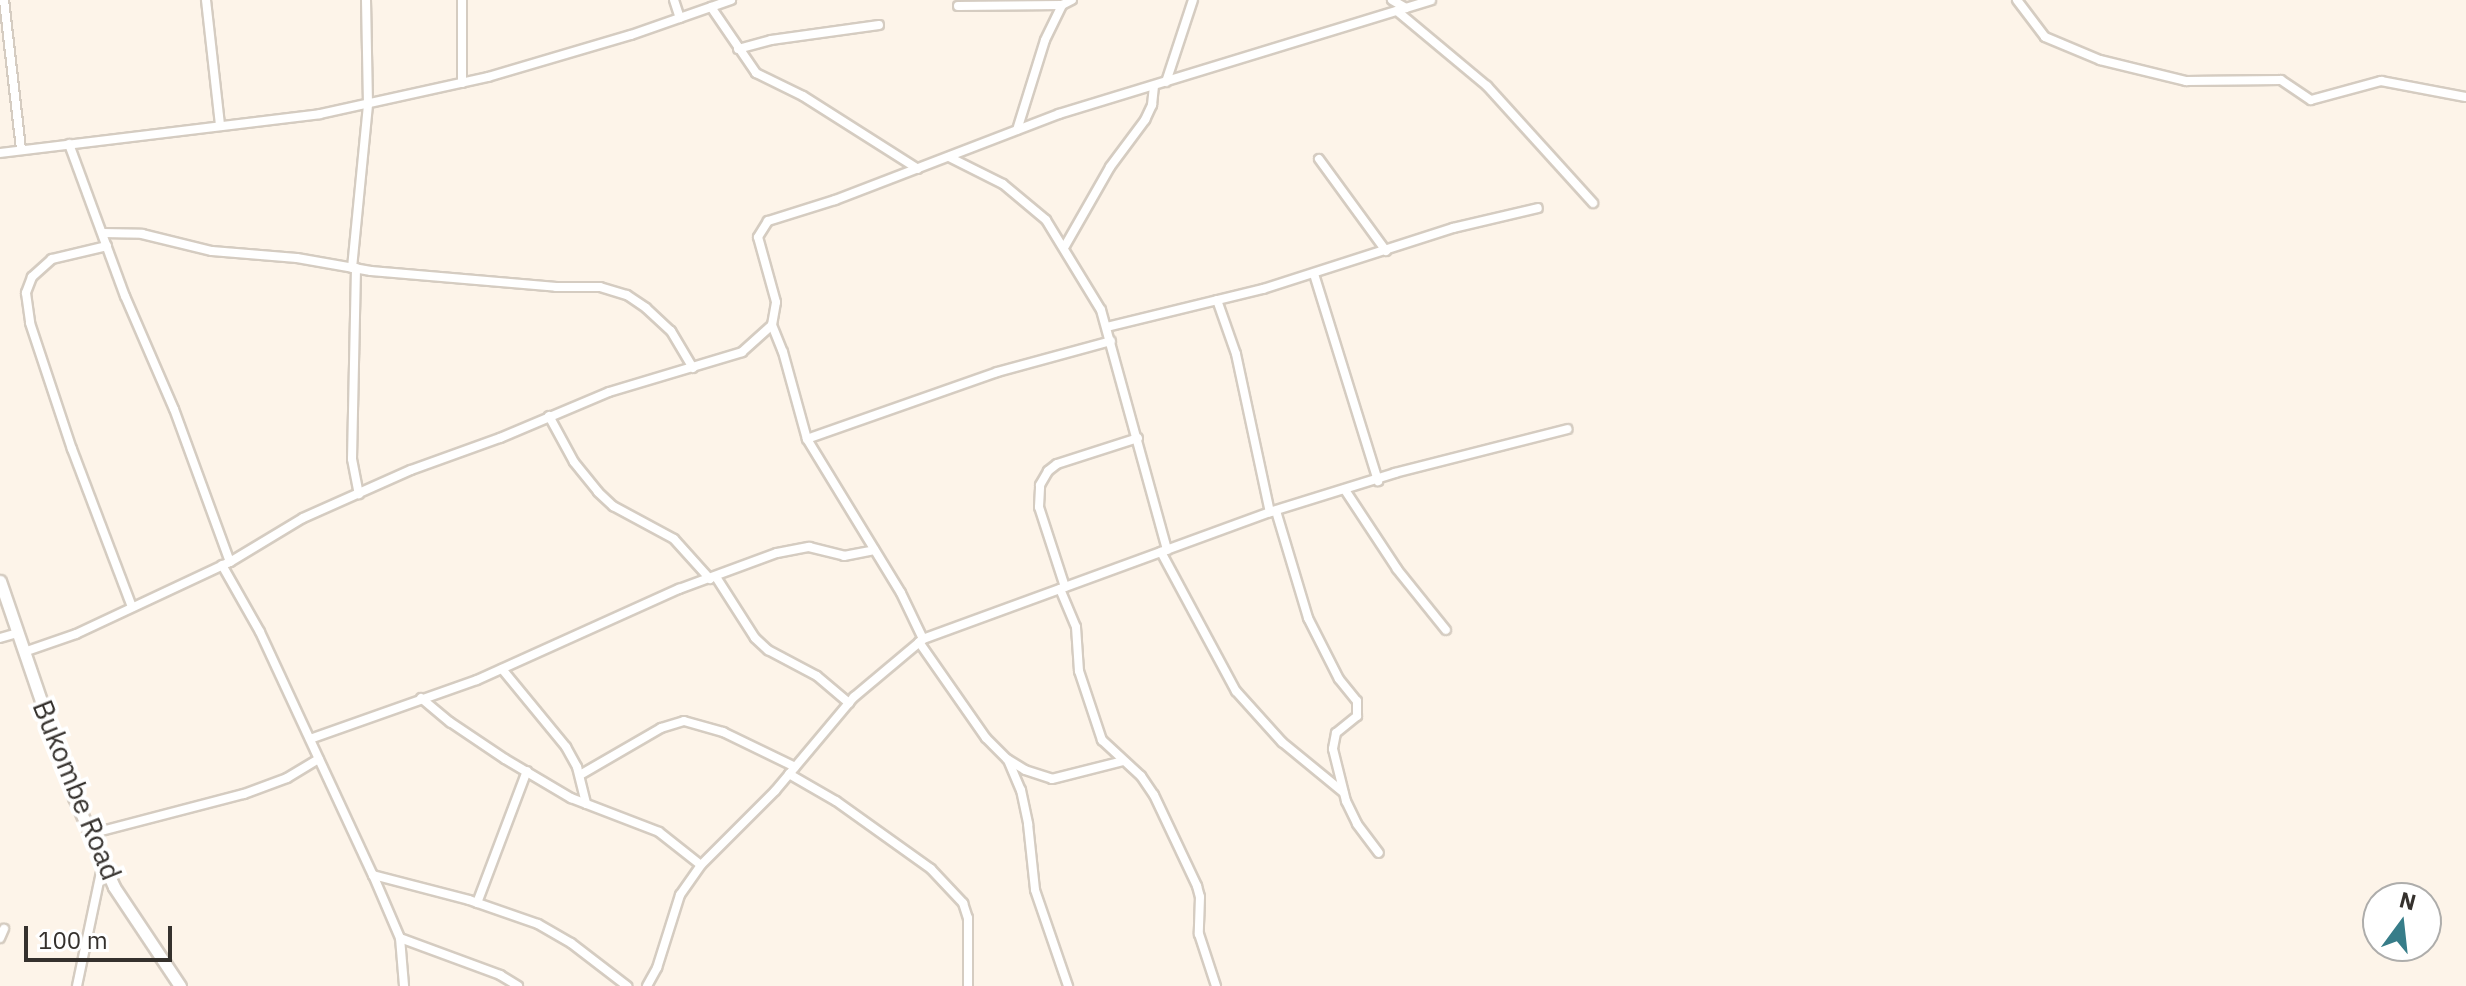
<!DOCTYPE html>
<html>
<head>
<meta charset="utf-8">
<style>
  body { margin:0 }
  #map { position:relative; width:2466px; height:986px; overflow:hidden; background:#fdf4e9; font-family:"IBM Plex Sans",sans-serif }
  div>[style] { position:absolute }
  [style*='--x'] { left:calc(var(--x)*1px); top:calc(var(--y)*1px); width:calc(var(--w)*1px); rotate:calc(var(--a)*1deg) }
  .roads { filter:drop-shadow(2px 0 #d5ccc1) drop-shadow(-2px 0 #d5ccc1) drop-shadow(0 2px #d5ccc1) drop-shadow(0 -2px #d5ccc1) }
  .minor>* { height:8px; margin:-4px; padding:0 4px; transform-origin:4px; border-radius:4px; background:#fff }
  .secondary>* { height:11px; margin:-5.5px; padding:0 5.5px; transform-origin:5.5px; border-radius:5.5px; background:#fff }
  span { translate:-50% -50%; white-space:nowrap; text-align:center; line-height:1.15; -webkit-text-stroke:8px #fff; paint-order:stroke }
  .street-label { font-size:28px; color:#35312d }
  .north { position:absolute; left:2362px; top:882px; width:80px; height:80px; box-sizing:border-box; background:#fff; border:2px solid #aeadab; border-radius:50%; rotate:15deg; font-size:22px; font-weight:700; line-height:32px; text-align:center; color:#35312d }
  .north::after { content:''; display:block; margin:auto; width:28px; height:36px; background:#377d89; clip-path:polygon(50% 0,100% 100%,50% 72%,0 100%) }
  .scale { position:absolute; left:24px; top:926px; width:148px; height:36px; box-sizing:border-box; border:4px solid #35312d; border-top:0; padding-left:10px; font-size:24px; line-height:28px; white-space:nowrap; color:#35312d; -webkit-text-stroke:6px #fff; paint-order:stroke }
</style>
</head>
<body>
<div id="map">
  <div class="roads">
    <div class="minor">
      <div style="--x:4;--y:0;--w:151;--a:83.5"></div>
      <div style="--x:206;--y:0;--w:125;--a:83.6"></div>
      <div style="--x:462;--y:0;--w:83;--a:90"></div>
      <div style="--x:674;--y:0;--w:19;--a:72"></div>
      <div style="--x:1392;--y:0;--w:16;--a:30"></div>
      <div style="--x:2017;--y:0;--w:46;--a:52.9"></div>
      <div style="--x:2045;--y:37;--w:60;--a:22.7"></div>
      <div style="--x:2100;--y:60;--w:89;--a:13.7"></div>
      <div style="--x:2186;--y:81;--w:95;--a:-0.6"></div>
      <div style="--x:2281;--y:80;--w:36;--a:34"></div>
      <div style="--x:2311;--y:100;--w:73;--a:-15.2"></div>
      <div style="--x:2381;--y:81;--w:86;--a:10.7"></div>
      <div style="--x:958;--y:6;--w:104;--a:-0.6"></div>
      <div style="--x:711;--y:7;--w:80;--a:55.7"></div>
      <div style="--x:756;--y:73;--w:52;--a:26.1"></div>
      <div style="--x:803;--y:96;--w:136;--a:32.4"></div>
      <div style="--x:1397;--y:11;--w:117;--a:39.8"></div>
      <div style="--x:1487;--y:86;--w:158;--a:47.8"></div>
      <div style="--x:738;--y:49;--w:34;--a:-15"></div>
      <div style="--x:771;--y:40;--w:109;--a:-7.9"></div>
      <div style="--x:1166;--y:82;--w:86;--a:-71.8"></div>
      <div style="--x:1017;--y:130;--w:94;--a:-72.7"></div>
      <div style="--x:1045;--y:40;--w:39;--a:-64"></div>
      <div style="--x:1062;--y:5;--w:11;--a:-27"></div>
      <div style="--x:69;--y:144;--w:162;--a:69.8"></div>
      <div style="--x:125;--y:296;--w:123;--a:66.6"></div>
      <div style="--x:174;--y:409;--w:163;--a:69.9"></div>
      <div style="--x:0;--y:153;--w:322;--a:-6.9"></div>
      <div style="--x:320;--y:114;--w:172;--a:-12.4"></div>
      <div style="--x:488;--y:77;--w:149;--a:-16.4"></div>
      <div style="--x:631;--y:35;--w:106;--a:-19.3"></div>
      <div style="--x:949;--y:157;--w:60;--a:26.6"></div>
      <div style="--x:1003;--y:184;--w:56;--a:39.9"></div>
      <div style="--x:1046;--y:220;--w:105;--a:58.6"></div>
      <div style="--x:1101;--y:310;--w:249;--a:74.6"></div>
      <div style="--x:1319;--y:159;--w:114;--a:53.9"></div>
      <div style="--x:103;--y:233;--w:39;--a:1"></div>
      <div style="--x:142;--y:234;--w:72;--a:13.7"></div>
      <div style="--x:212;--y:251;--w:85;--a:4.7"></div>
      <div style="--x:297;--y:258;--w:75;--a:10"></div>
      <div style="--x:371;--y:271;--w:186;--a:4.9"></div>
      <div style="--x:556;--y:287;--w:44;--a:0"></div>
      <div style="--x:600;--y:287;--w:28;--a:17"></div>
      <div style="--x:627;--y:295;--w:23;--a:34"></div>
      <div style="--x:646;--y:308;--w:34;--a:43"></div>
      <div style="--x:671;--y:331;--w:43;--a:59.3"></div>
      <div style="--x:107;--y:246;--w:57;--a:166.7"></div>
      <div style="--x:52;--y:259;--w:27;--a:138"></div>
      <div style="--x:32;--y:277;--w:17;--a:111"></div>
      <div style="--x:26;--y:293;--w:30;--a:82"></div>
      <div style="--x:30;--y:323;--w:133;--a:71.6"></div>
      <div style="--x:72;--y:449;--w:169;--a:69.2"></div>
      <div style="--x:1065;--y:246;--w:91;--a:-60.3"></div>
      <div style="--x:1110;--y:167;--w:59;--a:-53.3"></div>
      <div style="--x:1145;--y:120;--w:17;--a:-65"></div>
      <div style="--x:1152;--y:105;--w:19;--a:-84"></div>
      <div style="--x:352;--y:268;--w:165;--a:-84.4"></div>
      <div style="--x:368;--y:104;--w:104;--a:-91.1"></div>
      <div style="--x:356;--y:268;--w:191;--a:91.2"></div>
      <div style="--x:352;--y:459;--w:36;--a:79"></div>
      <div style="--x:1314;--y:274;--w:217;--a:72.8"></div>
      <div style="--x:1217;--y:300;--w:57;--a:70.6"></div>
      <div style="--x:1236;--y:354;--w:162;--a:77.9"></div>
      <div style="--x:772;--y:325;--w:29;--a:68"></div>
      <div style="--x:783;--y:352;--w:90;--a:74.6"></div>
      <div style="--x:807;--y:439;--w:180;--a:58.6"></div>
      <div style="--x:901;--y:593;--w:51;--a:64.4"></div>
      <div style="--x:1107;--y:327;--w:161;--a:-13.7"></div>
      <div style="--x:1263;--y:289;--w:200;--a:-17.8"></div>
      <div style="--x:1453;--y:228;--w:87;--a:-13.2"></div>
      <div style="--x:549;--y:416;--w:52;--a:61.5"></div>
      <div style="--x:574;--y:462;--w:38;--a:51"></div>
      <div style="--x:598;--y:492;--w:21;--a:43"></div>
      <div style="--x:613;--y:506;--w:69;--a:28.4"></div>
      <div style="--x:674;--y:539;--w:54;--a:48"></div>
      <div style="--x:807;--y:439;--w:201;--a:-19.4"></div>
      <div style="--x:997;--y:372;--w:118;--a:-15.2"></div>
      <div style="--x:1345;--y:490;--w:95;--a:56.6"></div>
      <div style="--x:1397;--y:569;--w:78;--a:51.2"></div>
      <div style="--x:1276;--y:511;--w:112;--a:73.3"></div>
      <div style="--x:1308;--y:618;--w:68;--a:63.1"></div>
      <div style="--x:1339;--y:679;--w:28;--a:51"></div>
      <div style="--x:1357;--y:701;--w:15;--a:90"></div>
      <div style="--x:1357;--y:716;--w:27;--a:141"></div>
      <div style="--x:1336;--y:733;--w:16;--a:101"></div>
      <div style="--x:1333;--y:749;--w:54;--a:76"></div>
      <div style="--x:1346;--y:801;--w:25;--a:64"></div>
      <div style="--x:1357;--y:824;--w:36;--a:53"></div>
      <div style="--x:1161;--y:552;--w:158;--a:61.7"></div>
      <div style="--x:1236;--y:691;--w:69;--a:48"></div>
      <div style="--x:1282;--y:742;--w:79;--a:39.3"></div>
      <div style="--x:222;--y:565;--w:77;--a:60.4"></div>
      <div style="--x:260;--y:632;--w:268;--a:65.1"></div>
      <div style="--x:373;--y:875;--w:69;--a:66.8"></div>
      <div style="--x:400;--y:938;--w:48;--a:85.2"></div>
      <div style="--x:716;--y:577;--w:72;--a:57.4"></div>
      <div style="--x:755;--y:638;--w:18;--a:43"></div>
      <div style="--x:768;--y:650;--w:55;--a:28"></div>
      <div style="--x:817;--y:676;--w:42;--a:40.2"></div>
      <div style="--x:1065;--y:587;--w:84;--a:-108"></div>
      <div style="--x:1039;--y:507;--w:22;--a:-87"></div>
      <div style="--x:1040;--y:485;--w:16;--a:-60"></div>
      <div style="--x:1048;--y:471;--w:11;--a:-38"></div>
      <div style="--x:1057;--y:464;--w:85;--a:-17.8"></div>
      <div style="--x:1060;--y:589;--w:41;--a:67.2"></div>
      <div style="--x:1076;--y:627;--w:44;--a:86.1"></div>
      <div style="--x:1079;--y:671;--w:73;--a:71.6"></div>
      <div style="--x:1102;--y:740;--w:53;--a:42.7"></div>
      <div style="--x:1141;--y:776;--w:23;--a:56"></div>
      <div style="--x:1154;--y:795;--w:101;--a:64.7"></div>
      <div style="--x:1197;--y:886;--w:11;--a:75"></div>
      <div style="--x:1200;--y:897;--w:37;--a:92"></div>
      <div style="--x:1199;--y:934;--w:55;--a:71.9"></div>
      <div style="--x:0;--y:638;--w:19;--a:-16"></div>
      <div style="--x:919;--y:642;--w:117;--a:55.1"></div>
      <div style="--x:986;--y:738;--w:30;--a:45"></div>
      <div style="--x:1007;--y:759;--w:21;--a:31"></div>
      <div style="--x:1025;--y:770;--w:28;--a:18"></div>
      <div style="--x:1052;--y:779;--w:73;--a:-14.2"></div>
      <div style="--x:24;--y:652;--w:55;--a:-19.1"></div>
      <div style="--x:76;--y:634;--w:170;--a:-25.1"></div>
      <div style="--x:230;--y:562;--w:85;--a:-31.1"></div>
      <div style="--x:303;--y:518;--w:118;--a:-24"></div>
      <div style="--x:411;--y:470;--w:95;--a:-19.8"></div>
      <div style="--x:500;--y:438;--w:118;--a:-22.9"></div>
      <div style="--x:609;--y:392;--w:139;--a:-16.7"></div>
      <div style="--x:742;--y:352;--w:40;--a:-42"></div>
      <div style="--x:772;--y:325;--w:23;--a:-80"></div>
      <div style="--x:776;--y:302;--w:67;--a:-105.5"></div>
      <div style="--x:758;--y:237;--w:19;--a:-58"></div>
      <div style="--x:768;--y:221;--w:70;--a:-17.4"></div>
      <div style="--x:835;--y:200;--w:240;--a:-21"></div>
      <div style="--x:1059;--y:114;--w:389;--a:-17"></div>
      <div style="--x:502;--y:669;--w:101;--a:50.6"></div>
      <div style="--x:566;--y:747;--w:23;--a:61"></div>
      <div style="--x:577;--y:767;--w:38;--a:76"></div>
      <div style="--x:421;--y:698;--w:38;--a:40"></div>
      <div style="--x:450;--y:722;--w:66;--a:33.9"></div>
      <div style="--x:505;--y:759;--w:77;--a:30.6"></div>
      <div style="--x:571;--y:798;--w:94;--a:21.1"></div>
      <div style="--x:659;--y:832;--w:53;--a:38.2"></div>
      <div style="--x:310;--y:739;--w:177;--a:-19.5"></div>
      <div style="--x:477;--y:680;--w:222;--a:-24.3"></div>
      <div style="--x:679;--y:589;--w:104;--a:-20.2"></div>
      <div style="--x:777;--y:553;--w:33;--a:-11"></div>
      <div style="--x:809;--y:547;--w:36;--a:14"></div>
      <div style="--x:844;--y:556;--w:31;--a:-11"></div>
      <div style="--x:1008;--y:760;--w:33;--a:67"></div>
      <div style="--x:1021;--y:790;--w:35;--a:78"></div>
      <div style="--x:1028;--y:824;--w:66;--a:83.9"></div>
      <div style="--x:1035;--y:890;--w:102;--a:71"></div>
      <div style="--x:789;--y:774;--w:54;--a:29.9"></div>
      <div style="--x:836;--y:801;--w:117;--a:35.6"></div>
      <div style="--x:931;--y:869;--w:47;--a:46.7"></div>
      <div style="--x:963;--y:903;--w:16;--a:72"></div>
      <div style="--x:968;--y:918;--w:68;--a:90"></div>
      <div style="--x:580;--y:775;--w:94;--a:-30.1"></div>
      <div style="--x:661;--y:728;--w:24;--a:-17"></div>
      <div style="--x:684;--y:721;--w:41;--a:15.8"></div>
      <div style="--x:723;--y:732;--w:80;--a:25.9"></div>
      <div style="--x:90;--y:834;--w:159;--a:-14.6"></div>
      <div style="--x:244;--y:794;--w:46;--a:-20.4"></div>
      <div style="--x:287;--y:778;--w:37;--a:-31"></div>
      <div style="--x:373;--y:875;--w:99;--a:14.6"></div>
      <div style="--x:469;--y:900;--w:73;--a:19.2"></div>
      <div style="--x:538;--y:924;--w:38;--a:30"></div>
      <div style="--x:571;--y:943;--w:71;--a:37.5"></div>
      <div style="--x:477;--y:903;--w:141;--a:-69.3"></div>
      <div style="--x:0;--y:938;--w:10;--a:-66"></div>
      <div style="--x:400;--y:938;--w:107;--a:20.3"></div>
      <div style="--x:500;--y:975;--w:21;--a:31"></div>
      <div style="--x:77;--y:986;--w:126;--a:-78.1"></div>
      <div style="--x:647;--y:986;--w:21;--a:-61"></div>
      <div style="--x:657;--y:968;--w:77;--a:-72.5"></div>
      <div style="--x:680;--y:895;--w:37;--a:-55"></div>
      <div style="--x:701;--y:865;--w:105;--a:-45"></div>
      <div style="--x:775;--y:791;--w:123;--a:-50"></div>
      <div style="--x:854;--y:697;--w:90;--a:-40"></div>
      <div style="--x:923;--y:639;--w:370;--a:-20.1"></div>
      <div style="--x:1270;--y:512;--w:131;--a:-17.3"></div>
      <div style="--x:1395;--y:473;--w:178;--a:-14.3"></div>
    </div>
    <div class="secondary">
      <div style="--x:0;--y:581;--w:228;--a:71.1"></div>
      <div style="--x:74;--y:797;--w:98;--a:66"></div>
      <div style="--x:114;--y:887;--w:119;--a:56.3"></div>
    </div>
  </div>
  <div class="street-label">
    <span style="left:77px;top:790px;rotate:68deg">Bukombe Road</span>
  </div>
  <div class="north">N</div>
  <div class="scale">100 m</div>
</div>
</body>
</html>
